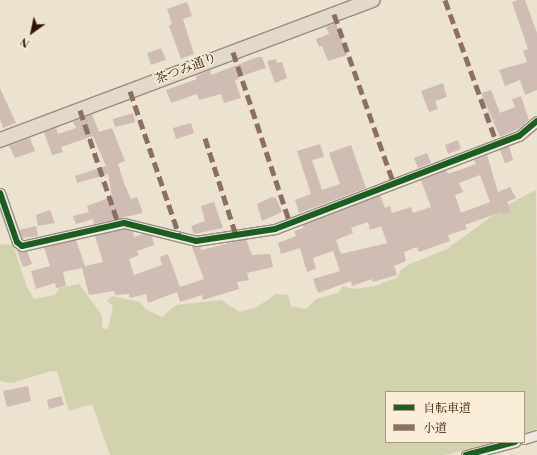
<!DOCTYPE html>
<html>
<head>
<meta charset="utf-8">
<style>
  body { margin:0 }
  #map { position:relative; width:537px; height:455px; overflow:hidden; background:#ece2d0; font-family:"Libre Bodoni","Noto Serif JP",serif }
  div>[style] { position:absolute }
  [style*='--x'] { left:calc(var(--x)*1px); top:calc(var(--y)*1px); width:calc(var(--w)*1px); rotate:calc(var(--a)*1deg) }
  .green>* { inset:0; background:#d3d2af }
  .building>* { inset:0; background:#cfbcb3 }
  .roads { filter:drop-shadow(1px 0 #978e82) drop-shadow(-1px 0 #978e82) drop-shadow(0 1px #978e82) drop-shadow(0 -1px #978e82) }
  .street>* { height:9px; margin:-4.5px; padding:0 4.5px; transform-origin:4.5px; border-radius:4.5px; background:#efeae1 }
  .primary>* { height:14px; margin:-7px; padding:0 7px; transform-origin:7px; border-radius:7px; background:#e2d9cb }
  .quiet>* { height:5px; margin-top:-2.5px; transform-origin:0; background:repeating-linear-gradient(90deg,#8d6e63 0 10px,transparent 0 15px) }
  .cycleway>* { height:6px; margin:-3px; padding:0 3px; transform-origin:3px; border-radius:3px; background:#1b5e20 }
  span { translate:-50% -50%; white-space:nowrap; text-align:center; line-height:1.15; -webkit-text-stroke:3px #faeed9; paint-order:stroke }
  .street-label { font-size:13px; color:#2f1602 }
  .legend { position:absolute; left:385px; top:391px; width:140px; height:52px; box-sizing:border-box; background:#faeed9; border:1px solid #a99883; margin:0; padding:5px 7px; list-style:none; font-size:12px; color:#2f1602 }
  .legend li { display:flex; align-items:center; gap:8px; height:20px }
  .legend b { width:20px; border:1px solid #a99883 }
  .north { position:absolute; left:12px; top:12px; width:40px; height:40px; -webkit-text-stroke:3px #faeed9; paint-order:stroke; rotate:213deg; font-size:11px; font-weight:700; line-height:16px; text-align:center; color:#2f1602 }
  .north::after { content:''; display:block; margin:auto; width:14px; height:18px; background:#2f1602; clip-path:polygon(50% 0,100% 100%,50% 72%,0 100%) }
</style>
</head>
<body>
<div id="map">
  <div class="green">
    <div style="clip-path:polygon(536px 190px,537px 429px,524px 433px,524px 392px,386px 392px,386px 442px,493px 442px,445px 455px,110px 455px,92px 404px,69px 411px,57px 372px,51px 371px,12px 383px,0 381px,0 244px,13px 245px,27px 287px,34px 299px,55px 295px,59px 288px,79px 284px,102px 315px,102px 328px,108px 329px,113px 306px,107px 301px,112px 296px,140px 302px,145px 309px,162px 317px,176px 305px,221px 300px,240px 312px,257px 307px,276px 294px,288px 295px,291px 306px,306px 309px,316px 299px,338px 293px,343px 286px,354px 289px,375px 286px,398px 277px,400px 271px,408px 265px,447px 249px,507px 205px)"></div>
  </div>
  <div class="building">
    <div style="clip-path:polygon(518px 0,525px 0,537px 33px,537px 90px,525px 95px,520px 80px,505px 86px,499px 70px,527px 62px,523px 51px,528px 49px,512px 2px)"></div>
    <div style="clip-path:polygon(187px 2px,192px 16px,183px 19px,194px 54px,181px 59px,169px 26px,172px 24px,167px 9px)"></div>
    <div style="clip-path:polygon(336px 23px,347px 55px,328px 61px,322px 46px,319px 47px,316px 39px,329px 34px,326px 27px)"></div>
    <div style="clip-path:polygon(161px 48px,166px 60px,151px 65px,147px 53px)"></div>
    <div style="clip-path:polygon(258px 57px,262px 57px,266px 68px,238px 77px,239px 79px,235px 80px,241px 98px,224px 103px,221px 94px,199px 100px,197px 94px,171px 103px,166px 90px,197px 79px,196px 76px,210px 70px,211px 75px)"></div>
    <div style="clip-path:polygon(276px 59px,277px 63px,282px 62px,287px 78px,275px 83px,267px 61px)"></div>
    <div style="clip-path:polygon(443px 83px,447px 97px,435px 101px,438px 109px,429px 112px,421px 91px)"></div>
    <div style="clip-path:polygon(0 88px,16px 123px,3px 128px,0 119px)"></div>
    <div style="clip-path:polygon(491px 90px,500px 113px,515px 107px,512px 99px,521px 96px,529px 120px,518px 129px,500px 137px,481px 93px)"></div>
    <div style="clip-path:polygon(133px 113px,135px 122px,115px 127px,113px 119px)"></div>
    <div style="clip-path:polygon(92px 114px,99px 132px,112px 128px,125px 161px,118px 164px,124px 183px,131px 199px,137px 197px,143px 213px,94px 224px,93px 219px,76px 224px,73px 216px,89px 212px,87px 206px,112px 197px,108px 174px,77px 183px,75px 176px,106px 166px,93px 136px,61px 147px,63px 152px,52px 155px,44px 132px,56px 128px,58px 134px,76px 128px,73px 122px)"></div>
    <div style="clip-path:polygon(191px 123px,194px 133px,176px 139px,173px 128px)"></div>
    <div style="clip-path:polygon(30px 138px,35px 151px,15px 158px,9px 146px)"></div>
    <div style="clip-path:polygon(458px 140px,461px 149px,448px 154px,445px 145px)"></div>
    <div style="clip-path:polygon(320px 144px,324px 157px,312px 160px,322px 190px,340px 184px,329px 153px,351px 145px,366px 188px,299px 213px,295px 200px,311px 194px,297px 151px)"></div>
    <div style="clip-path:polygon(509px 146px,513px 160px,505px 163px,500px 150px)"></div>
    <div style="clip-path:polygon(427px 153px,431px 163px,418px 168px,414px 158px)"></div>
    <div style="clip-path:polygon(evenodd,487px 155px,498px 192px,510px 187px,516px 198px,507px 202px,511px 212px,503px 215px,501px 212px,465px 225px,467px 229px,448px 235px,450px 241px,419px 252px,417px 247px,404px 252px,406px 261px,394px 266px,397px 275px,373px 282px,372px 279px,352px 286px,351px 281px,318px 293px,313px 279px,340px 271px,333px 251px,313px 258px,316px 269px,307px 272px,300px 248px,281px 254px,278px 243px,296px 236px,294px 231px,303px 228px,303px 225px,380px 195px,385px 208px,390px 206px,392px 213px,411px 207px,413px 213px,431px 207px,421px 180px,446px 170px,448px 174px,476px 164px,474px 160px,487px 155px,480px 175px,490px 202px,461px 213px,455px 195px,463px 192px,459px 183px,480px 175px,487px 155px,368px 222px,370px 230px,381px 226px,387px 243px,341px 254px,336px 240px,353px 233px,351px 228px,368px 222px)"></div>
    <div style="clip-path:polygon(272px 197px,276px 198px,282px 212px,262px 221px,257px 204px)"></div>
    <div style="clip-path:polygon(214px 202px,223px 228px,194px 234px,191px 226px,205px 221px,201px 206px)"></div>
    <div style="clip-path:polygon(50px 210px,55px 223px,38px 226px,36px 215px)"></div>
    <div style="clip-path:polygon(36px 226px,38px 236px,22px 238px,19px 230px)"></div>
    <div style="clip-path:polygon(124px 229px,133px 231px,134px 237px,144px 234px,152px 236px,154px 245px,137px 251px,139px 255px,129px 259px,134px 275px,162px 265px,160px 257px,168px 254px,180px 287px,204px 279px,192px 247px,200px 246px,201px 250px,246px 239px,252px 255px,270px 254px,273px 267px,247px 273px,249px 280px,237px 282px,239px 289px,203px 300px,202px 295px,180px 302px,177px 292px,148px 303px,146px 294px,130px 298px,129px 294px,115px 295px,114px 291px,89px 295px,82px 268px,63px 272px,66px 286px,56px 288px,55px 283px,36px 289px,31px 271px,50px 266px,44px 247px,76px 240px,85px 266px,103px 262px,95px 236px)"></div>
    <div style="clip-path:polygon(17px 250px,27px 251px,32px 264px,23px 267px)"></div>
    <div style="clip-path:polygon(28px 386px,31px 401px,7px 407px,3px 391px)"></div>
    <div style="clip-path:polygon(61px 396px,64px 405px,49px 409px,47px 400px)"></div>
  </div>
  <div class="roads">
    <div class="street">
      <div style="--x:0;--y:193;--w:52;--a:70.9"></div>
      <div style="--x:17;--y:242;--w:6;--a:39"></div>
      <div style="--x:22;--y:246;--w:105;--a:-12.7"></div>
      <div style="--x:124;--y:223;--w:74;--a:14"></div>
      <div style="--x:196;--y:241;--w:80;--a:-8.6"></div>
      <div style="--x:275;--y:229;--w:261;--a:-20.9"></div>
      <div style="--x:519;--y:136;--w:23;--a:-40"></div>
      <div style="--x:524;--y:439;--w:14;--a:-17"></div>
      <div style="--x:466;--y:455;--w:51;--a:-14.9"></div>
    </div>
    <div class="primary">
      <div style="--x:0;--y:140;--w:398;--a:-20.6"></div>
    </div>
  </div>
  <div class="quiet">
    <div style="--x:445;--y:0;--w:153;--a:70.1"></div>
    <div style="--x:334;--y:14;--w:180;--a:70.6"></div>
    <div style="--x:233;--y:52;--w:180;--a:71.6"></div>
    <div style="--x:130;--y:91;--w:155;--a:71.2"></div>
    <div style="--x:80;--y:110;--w:119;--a:71.4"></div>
    <div style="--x:205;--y:138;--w:102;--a:72.3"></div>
  </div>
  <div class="cycleway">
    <div style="--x:0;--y:193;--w:52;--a:70.9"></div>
    <div style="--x:17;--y:242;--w:6;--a:39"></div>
    <div style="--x:22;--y:246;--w:105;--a:-12.7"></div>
    <div style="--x:124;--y:223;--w:74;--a:14"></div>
    <div style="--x:196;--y:241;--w:80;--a:-8.6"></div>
    <div style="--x:275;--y:229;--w:261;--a:-20.9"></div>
    <div style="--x:519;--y:136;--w:23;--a:-40"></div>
    <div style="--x:466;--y:455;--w:51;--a:-14.9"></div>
  </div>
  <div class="street-label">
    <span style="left:186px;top:69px;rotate:-21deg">茶つみ通り</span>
  </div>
  <ul class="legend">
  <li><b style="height:5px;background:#1b5e20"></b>自転車道</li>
  <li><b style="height:5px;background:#8d6e63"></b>小道</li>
  </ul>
  <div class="north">N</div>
</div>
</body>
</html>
